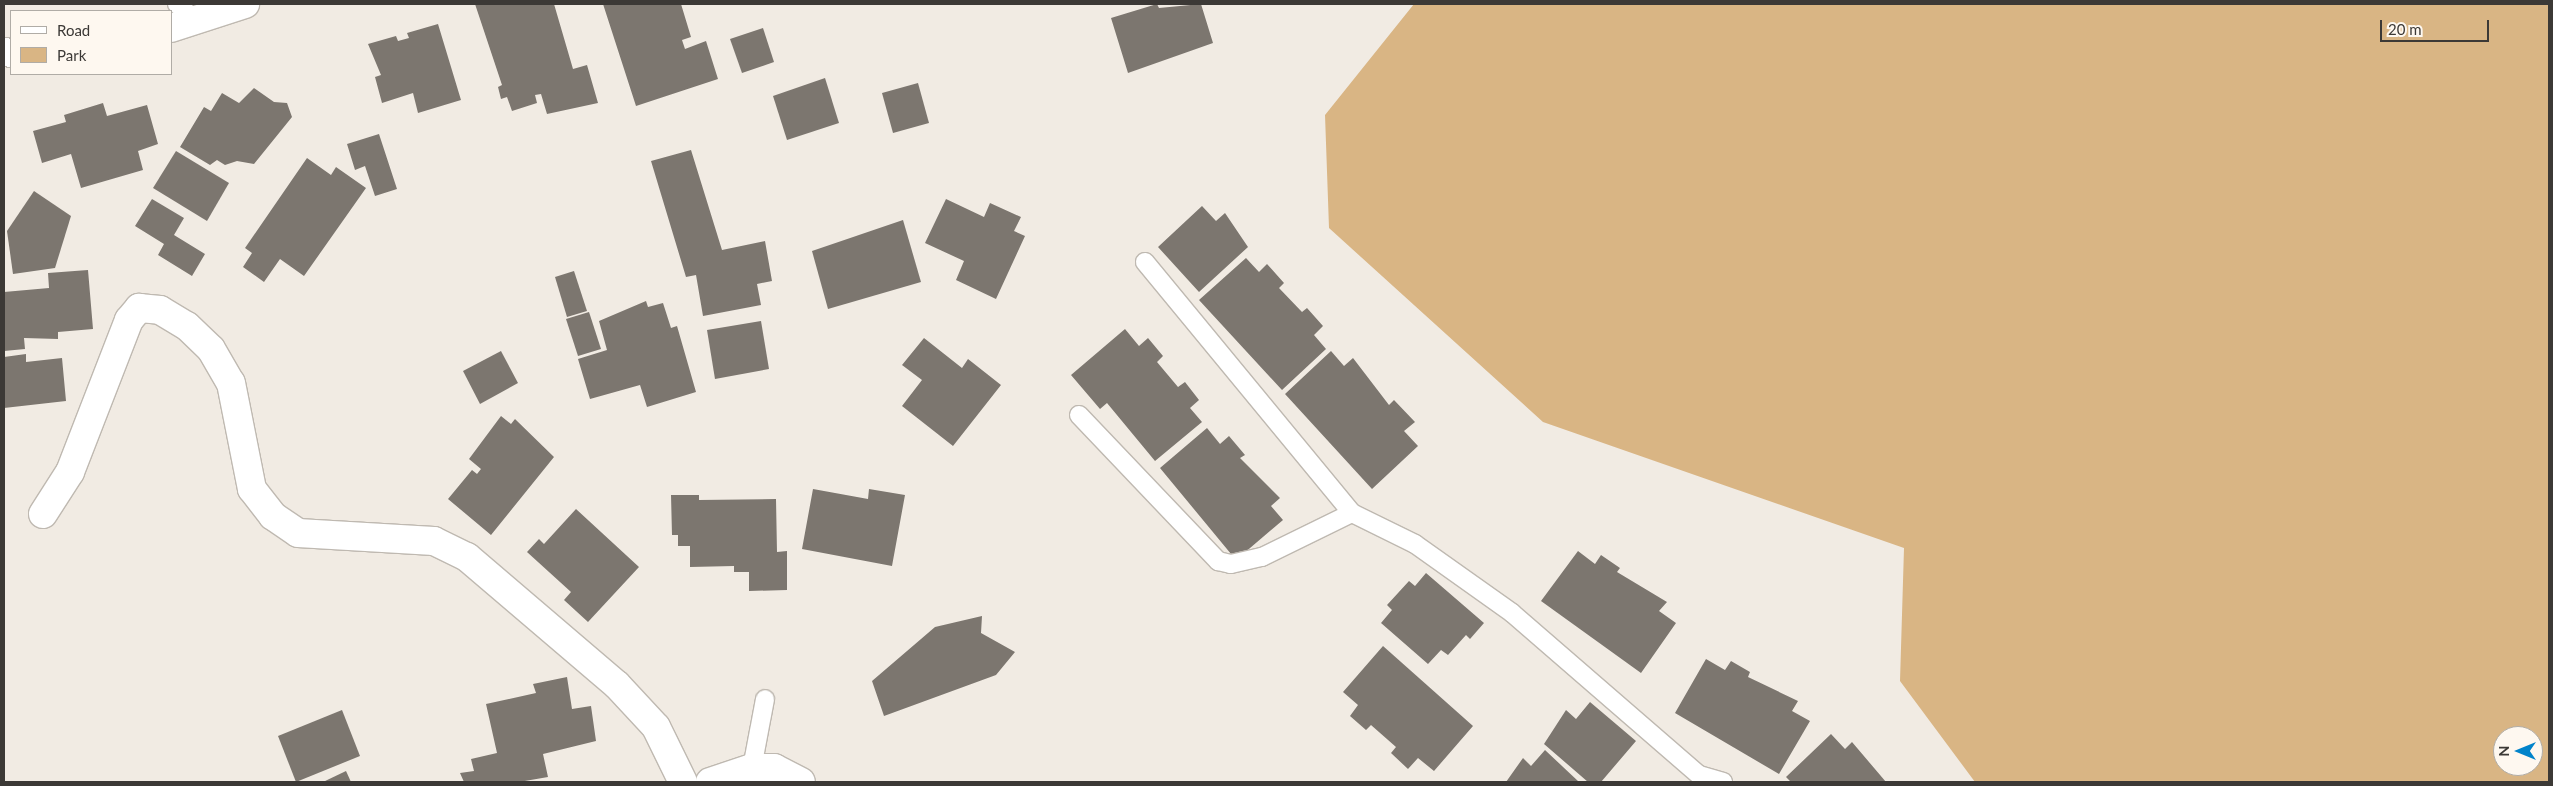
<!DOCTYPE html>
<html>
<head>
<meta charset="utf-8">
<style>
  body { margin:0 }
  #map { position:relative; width:2553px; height:786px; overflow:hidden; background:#f1ebe3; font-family:Lato,sans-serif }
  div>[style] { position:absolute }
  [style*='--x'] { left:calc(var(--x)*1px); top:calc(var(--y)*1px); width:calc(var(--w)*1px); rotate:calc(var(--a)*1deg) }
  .green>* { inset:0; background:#d9b584 }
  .building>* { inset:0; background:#7c766f }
  .roads { filter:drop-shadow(1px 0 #bfb9b1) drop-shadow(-1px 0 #bfb9b1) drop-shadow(0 1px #bfb9b1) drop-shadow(0 -1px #bfb9b1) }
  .lane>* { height:18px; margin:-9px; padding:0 9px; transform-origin:9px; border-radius:9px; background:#fff }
  .street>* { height:28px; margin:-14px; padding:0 14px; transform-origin:14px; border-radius:14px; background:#fff }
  span { translate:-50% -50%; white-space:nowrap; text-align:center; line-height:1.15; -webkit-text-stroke:5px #fef8f0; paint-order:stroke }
  .frame { position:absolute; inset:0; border:5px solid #3c3936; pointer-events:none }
  .legend { position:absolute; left:10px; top:10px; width:162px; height:65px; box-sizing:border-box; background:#fef8f0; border:1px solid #b0aca6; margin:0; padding:6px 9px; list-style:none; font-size:15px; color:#3c3936 }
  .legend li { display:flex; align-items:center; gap:10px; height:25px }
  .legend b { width:25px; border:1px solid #b0aca6 }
  .north { position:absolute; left:2493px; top:726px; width:50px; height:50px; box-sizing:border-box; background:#fef8f0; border:1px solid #b0aca6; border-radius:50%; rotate:270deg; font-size:14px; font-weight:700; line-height:20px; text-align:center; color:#3c3936 }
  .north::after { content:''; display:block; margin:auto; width:18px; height:22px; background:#0183ca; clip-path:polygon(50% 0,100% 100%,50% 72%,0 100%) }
  .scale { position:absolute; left:2380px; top:20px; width:109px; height:22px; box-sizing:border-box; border:2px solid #3c3936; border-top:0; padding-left:6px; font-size:15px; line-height:18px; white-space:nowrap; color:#3c3936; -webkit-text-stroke:4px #fef8f0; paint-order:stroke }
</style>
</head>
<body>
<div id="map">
  <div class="green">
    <div style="clip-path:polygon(evenodd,1414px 4px,2549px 4px,2549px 782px,1975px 782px,1900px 681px,1904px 548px,1543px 422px,1329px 228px,1325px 115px,1414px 4px,2503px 736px,2533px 736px,2533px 766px,2503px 766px,2503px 736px)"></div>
  </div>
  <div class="building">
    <div style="clip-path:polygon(475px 4px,554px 4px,573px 69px,587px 65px,598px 103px,547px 114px,541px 94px,535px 95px,537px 103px,512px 111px,507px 97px,501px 99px,498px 87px,502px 85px)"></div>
    <div style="clip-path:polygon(603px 4px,681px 4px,691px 37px,682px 40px,685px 49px,706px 41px,718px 79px,636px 106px)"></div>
    <div style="clip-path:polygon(1157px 4px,1159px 8px,1201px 4px,1213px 43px,1128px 73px,1111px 18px)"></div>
    <div style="clip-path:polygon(438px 24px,461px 100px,418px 113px,413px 93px,382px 103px,375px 77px,381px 75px,368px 44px,396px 36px,398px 41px,409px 38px,407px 33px)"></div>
    <div style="clip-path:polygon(763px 28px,774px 62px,742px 73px,730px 39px)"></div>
    <div style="clip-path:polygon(825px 78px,839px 123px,787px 140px,773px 96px)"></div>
    <div style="clip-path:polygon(918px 83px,929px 123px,893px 133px,882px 93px)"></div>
    <div style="clip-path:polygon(254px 88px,274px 102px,287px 103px,292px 117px,254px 164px,237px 161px,225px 165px,217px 160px,210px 165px,180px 147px,204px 107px,211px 111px,222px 93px,239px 103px)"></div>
    <div style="clip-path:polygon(103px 103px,107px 116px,147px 105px,158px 144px,138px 151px,143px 170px,81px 188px,71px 154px,42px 163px,33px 131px,66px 122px,64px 115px)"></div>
    <div style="clip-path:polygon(379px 134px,397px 189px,375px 196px,365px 166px,355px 170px,347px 144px)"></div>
    <div style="clip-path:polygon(691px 150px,722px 250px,765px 241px,772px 281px,757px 284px,761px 305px,703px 316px,696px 275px,686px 277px,651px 161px)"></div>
    <div style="clip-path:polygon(176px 151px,229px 183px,207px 221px,153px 188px)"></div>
    <div style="clip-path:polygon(307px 158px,331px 175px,336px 167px,366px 188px,304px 276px,280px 259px,264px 282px,243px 267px,252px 253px,245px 248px)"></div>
    <div style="clip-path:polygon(34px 191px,71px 216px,55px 268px,13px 274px,7px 231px)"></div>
    <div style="clip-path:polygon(152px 199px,184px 218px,174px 235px,205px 254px,192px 276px,158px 255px,164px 244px,135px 226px)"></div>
    <div style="clip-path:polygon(946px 199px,984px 217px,990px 203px,1021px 217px,1014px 231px,1025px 236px,996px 299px,956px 280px,964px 261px,925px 243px)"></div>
    <div style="clip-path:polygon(1202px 206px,1216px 221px,1225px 213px,1248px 247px,1199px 292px,1158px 247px)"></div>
    <div style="clip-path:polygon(903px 220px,921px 282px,828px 309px,812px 251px)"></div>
    <div style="clip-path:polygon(1246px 258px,1259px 272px,1267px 264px,1284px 283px,1279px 288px,1302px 312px,1307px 308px,1323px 326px,1314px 335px,1326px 349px,1282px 390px,1199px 300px)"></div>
    <div style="clip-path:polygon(88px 270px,93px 329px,58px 332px,58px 339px,24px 338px,25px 349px,4px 351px,4px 292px,49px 288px,48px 273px)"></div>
    <div style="clip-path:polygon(574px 271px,587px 311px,567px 317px,555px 277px)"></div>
    <div style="clip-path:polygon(646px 301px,648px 307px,663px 303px,671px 328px,677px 326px,696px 392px,647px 407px,640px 385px,590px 399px,578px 359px,607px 350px,599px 321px)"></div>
    <div style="clip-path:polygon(589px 312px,601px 349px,578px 356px,566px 319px)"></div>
    <div style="clip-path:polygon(761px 321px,769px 369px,715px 379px,707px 330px)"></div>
    <div style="clip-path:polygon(1125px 329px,1139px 346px,1148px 338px,1163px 356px,1157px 362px,1178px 387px,1185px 382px,1199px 400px,1190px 408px,1202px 422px,1155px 461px,1107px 403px,1100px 409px,1071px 375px)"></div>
    <div style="clip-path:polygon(924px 338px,962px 368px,968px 359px,1001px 385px,953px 446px,902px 406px,922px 380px,902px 365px)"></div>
    <div style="clip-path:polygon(501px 351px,518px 383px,480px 404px,463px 371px)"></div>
    <div style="clip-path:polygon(1331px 351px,1344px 366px,1353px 358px,1389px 405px,1394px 400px,1415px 422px,1404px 431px,1418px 446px,1372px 489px,1285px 394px)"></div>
    <div style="clip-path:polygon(26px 354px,26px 362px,62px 358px,66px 401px,4px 408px,4px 357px)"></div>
    <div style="clip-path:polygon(501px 416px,511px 424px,515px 419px,554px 457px,491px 535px,448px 499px,472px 470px,477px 474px,481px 469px,469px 459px)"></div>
    <div style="clip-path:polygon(1207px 428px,1220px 444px,1229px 436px,1245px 455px,1240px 458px,1280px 498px,1271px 506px,1283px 520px,1236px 560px,1160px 468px)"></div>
    <div style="clip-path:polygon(813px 489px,868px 499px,869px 489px,905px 495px,892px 566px,802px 549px)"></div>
    <div style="clip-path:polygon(671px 495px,699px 495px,699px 500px,776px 499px,777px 552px,787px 551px,787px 590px,749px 591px,749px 572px,734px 572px,734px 566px,690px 567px,690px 546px,678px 546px,678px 535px,672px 535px)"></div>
    <div style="clip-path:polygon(576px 509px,639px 567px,588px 622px,564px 600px,571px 592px,527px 552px,539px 539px,544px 544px)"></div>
    <div style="clip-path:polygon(1578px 551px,1595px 564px,1601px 555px,1620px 568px,1617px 572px,1667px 602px,1659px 611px,1676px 623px,1641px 673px,1541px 601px)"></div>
    <div style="clip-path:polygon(1426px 573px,1484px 623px,1470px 639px,1466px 635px,1448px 655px,1441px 650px,1428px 664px,1381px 623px,1392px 610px,1387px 605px,1409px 581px,1415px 586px)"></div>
    <div style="clip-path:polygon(982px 616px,981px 633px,1015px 652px,996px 675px,884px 716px,872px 681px,935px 627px)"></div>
    <div style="clip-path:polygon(1383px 646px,1473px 726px,1434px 771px,1418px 758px,1408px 769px,1391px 753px,1396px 747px,1371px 725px,1366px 730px,1350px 716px,1358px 705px,1343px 692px)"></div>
    <div style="clip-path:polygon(1706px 659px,1725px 670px,1731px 661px,1750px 672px,1748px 677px,1798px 701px,1792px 711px,1810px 721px,1779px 774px,1675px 713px)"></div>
    <div style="clip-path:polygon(567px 677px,572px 709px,591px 706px,596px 741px,543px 754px,548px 777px,519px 782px,464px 782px,460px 773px,474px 771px,471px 759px,497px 753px,486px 704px,536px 693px,533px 684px)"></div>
    <div style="clip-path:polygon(1590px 702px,1636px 741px,1601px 782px,1588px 782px,1544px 744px,1566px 710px,1576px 719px)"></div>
    <div style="clip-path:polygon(342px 710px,360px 756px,296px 782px,278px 736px)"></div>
    <div style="clip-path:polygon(1831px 734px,1845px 749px,1852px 742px,1886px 782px,1791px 782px,1786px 777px)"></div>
    <div style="clip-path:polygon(1545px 750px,1579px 782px,1506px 782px,1523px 758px,1531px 766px)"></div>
    <div style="clip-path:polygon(346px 771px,351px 782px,323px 782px)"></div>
  </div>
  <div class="roads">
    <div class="lane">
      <div style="--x:177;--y:4;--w:23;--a:41"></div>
      <div style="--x:1145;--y:262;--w:325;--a:50.5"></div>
      <div style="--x:1352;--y:513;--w:70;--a:26.2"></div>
      <div style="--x:1415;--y:544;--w:119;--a:35.4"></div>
      <div style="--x:1512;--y:613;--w:247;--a:40.9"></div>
      <div style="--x:1699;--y:775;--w:25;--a:16"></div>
      <div style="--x:1079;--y:415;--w:202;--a:46.4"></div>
      <div style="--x:1218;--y:561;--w:13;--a:13"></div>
      <div style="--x:1231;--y:564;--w:32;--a:-13"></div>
      <div style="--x:1262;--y:557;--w:100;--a:-26.1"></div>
      <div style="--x:752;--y:768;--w:70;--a:-79.3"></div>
    </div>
    <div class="street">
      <div style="--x:171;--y:28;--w:78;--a:-18"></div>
      <div style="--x:4;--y:52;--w:7;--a:8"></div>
      <div style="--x:43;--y:514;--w:50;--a:-57.3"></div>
      <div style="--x:70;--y:472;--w:163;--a:-68.8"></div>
      <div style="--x:129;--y:320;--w:16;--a:-50"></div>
      <div style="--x:139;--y:308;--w:21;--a:5"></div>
      <div style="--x:160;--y:310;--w:31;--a:31"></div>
      <div style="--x:187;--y:326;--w:33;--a:44"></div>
      <div style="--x:211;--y:349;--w:39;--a:60"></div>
      <div style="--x:231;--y:383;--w:108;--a:78.8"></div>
      <div style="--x:252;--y:489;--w:34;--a:52"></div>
      <div style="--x:273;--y:516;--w:30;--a:34"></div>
      <div style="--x:298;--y:533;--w:136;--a:3.4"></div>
      <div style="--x:434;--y:541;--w:37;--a:26"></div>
      <div style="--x:467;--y:557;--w:197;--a:40.5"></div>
      <div style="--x:617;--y:685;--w:57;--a:47.1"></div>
      <div style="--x:656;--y:727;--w:61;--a:63.9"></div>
      <div style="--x:710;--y:782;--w:44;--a:-18.4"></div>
      <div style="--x:752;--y:768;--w:22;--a:0"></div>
      <div style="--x:774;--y:768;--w:30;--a:27"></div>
    </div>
  </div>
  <div class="frame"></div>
  <ul class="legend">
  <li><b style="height:6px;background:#fff"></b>Road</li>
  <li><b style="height:14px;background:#d9b584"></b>Park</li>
  </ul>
  <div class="north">N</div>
  <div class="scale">20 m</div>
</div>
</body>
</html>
